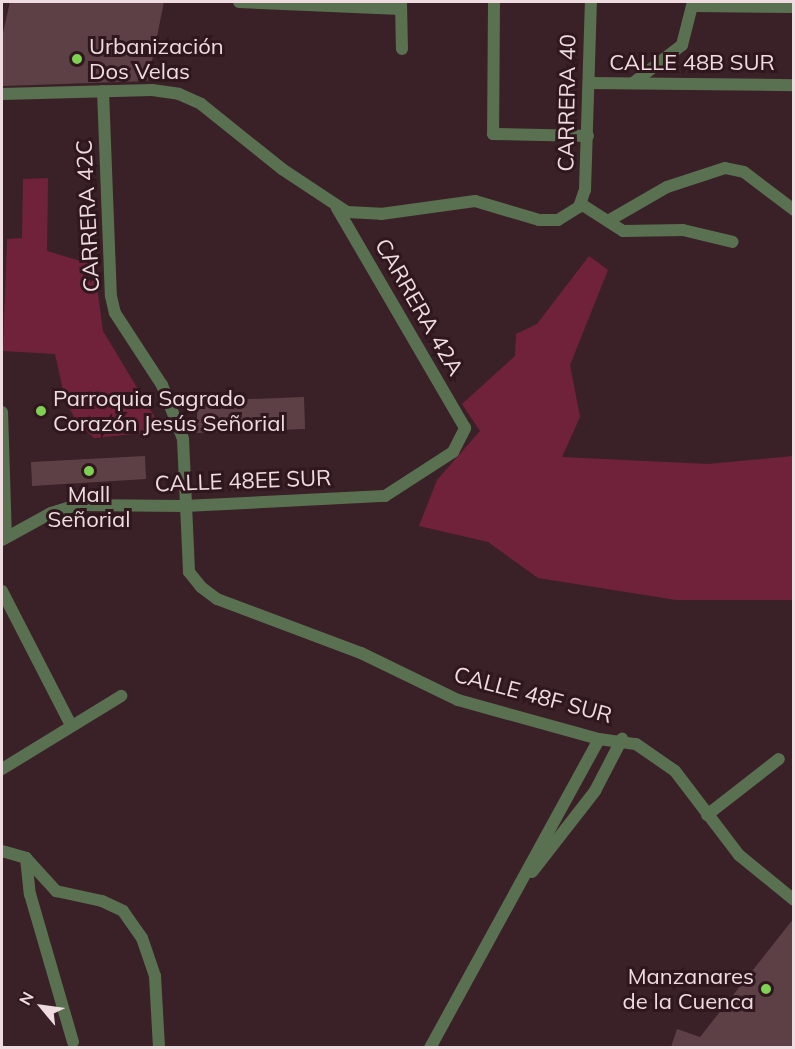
<!DOCTYPE html>
<html>
<head>
<meta charset="utf-8">
<style>
  body { margin:0 }
  #map { position:relative; width:795px; height:1049px; overflow:hidden; background:#3a2127; font-family:Mulish,sans-serif }
  div>[style] { position:absolute }
  [style*='--x'] { left:calc(var(--x)*1px); top:calc(var(--y)*1px); width:calc(var(--w)*1px); rotate:calc(var(--a)*1deg) }
  .green>* { inset:0; background:#71223b }
  .building>* { inset:0; background:#5c4046 }
  .street>* { height:12px; margin:-6px; padding:0 6px; transform-origin:6px; border-radius:6px; background:#5a7151 }
  .dots>* { width:16px; height:16px; translate:-50% -50%; box-sizing:border-box; border:3px solid #2f171d; border-radius:50% }
  span { translate:-50% -50%; white-space:nowrap; text-align:center; line-height:1.15; -webkit-text-stroke:6px #2f171d; paint-order:stroke }
  .poi-label { font-size:22px; color:#eedce0 }
  .left { translate:0 -50%; text-align:left }
  .right { translate:-100% -50%; text-align:right }
  .street-label { font-size:22px; color:#eedce0 }
  .frame { position:absolute; inset:0; border:3px solid #eedce0; pointer-events:none }
  .north { position:absolute; left:12px; top:977px; width:60px; height:60px; -webkit-text-stroke:4px #2f171d; paint-order:stroke; rotate:299deg; font-size:16px; font-weight:700; line-height:24px; text-align:center; color:#eedce0 }
  .north::after { content:''; display:block; margin:auto; width:21px; height:27px; background:#eedce0; clip-path:polygon(50% 0,100% 100%,50% 72%,0 100%) }
</style>
</head>
<body>
<div id="map">
  <div class="green">
    <div style="clip-path:polygon(48px 178px,47px 251px,94px 265px,103px 331px,163px 431px,94px 438px,77px 423px,65px 399px,55px 354px,3px 351px,7px 239px,22px 238px,23px 179px)"></div>
    <div style="clip-path:polygon(589px 256px,608px 270px,570px 365px,580px 417px,562px 457px,708px 464px,793px 456px,793px 600px,676px 600px,538px 578px,488px 542px,419px 526px,437px 480px,480px 431px,462px 404px,515px 356px,516px 334px,537px 324px)"></div>
  </div>
  <div class="building">
    <div style="clip-path:polygon(10px 2px,164px 2px,148px 81px,2px 86px,2px 37px)"></div>
    <div style="clip-path:polygon(304px 397px,305px 429px,196px 433px,198px 401px)"></div>
    <div style="clip-path:polygon(145px 456px,146px 479px,32px 486px,31px 462px)"></div>
    <div style="clip-path:polygon(794px 918px,794px 1047px,671px 1047px,677px 1029px,700px 1037px)"></div>
  </div>
  <div class="street">
    <div style="--x:239;--y:2;--w:162;--a:2.5"></div>
    <div style="--x:494;--y:2;--w:132;--a:90.4"></div>
    <div style="--x:493;--y:134;--w:95;--a:1.2"></div>
    <div style="--x:401;--y:3;--w:46;--a:88.8"></div>
    <div style="--x:693;--y:6;--w:101;--a:0.6"></div>
    <div style="--x:589;--y:83;--w:205;--a:0.6"></div>
    <div style="--x:633;--y:83;--w:62;--a:-37.8"></div>
    <div style="--x:682;--y:45;--w:44;--a:-75.7"></div>
    <div style="--x:103;--y:91;--w:205;--a:87.8"></div>
    <div style="--x:111;--y:296;--w:17;--a:77"></div>
    <div style="--x:115;--y:313;--w:86;--a:56.9"></div>
    <div style="--x:162;--y:385;--w:58;--a:68.7"></div>
    <div style="--x:183;--y:439;--w:133;--a:87.4"></div>
    <div style="--x:189;--y:572;--w:19;--a:51"></div>
    <div style="--x:201;--y:587;--w:20;--a:37"></div>
    <div style="--x:217;--y:599;--w:154;--a:20.6"></div>
    <div style="--x:361;--y:653;--w:108;--a:25.9"></div>
    <div style="--x:458;--y:700;--w:146;--a:15.5"></div>
    <div style="--x:599;--y:739;--w:37;--a:8"></div>
    <div style="--x:636;--y:744;--w:47;--a:34.7"></div>
    <div style="--x:675;--y:771;--w:106;--a:52.7"></div>
    <div style="--x:739;--y:855;--w:71;--a:39.3"></div>
    <div style="--x:2;--y:94;--w:150;--a:-1.5"></div>
    <div style="--x:152;--y:90;--w:27;--a:8"></div>
    <div style="--x:179;--y:94;--w:24;--a:24"></div>
    <div style="--x:201;--y:104;--w:104;--a:38.7"></div>
    <div style="--x:282;--y:169;--w:78;--a:33.5"></div>
    <div style="--x:347;--y:212;--w:34;--a:3"></div>
    <div style="--x:381;--y:214;--w:95;--a:-7.9"></div>
    <div style="--x:475;--y:201;--w:67;--a:16.5"></div>
    <div style="--x:539;--y:220;--w:19;--a:0"></div>
    <div style="--x:558;--y:220;--w:25;--a:-32"></div>
    <div style="--x:579;--y:207;--w:18;--a:-71"></div>
    <div style="--x:585;--y:190;--w:188;--a:-88.2"></div>
    <div style="--x:581;--y:204;--w:50;--a:32.7"></div>
    <div style="--x:623;--y:231;--w:60;--a:-1"></div>
    <div style="--x:683;--y:230;--w:51;--a:13.5"></div>
    <div style="--x:608;--y:221;--w:68;--a:-30"></div>
    <div style="--x:667;--y:187;--w:61;--a:-18.1"></div>
    <div style="--x:725;--y:168;--w:19;--a:12"></div>
    <div style="--x:744;--y:172;--w:63;--a:37.2"></div>
    <div style="--x:2;--y:412;--w:125;--a:88.2"></div>
    <div style="--x:2;--y:540;--w:56;--a:-28.9"></div>
    <div style="--x:51;--y:513;--w:27;--a:-17"></div>
    <div style="--x:77;--y:505;--w:108;--a:0.5"></div>
    <div style="--x:185;--y:506;--w:200;--a:-2.9"></div>
    <div style="--x:385;--y:496;--w:81;--a:-32.9"></div>
    <div style="--x:453;--y:452;--w:27;--a:-63"></div>
    <div style="--x:465;--y:428;--w:255;--a:-120.2"></div>
    <div style="--x:2;--y:591;--w:151;--a:62.8"></div>
    <div style="--x:2;--y:769;--w:140;--a:-31.5"></div>
    <div style="--x:707;--y:815;--w:91;--a:-37.9"></div>
    <div style="--x:2;--y:851;--w:25;--a:16"></div>
    <div style="--x:26;--y:858;--w:45;--a:47.7"></div>
    <div style="--x:56;--y:891;--w:47;--a:12.3"></div>
    <div style="--x:102;--y:901;--w:23;--a:25"></div>
    <div style="--x:123;--y:911;--w:33;--a:55"></div>
    <div style="--x:142;--y:938;--w:40;--a:71.1"></div>
    <div style="--x:155;--y:976;--w:72;--a:86.8"></div>
    <div style="--x:26;--y:858;--w:36;--a:84"></div>
    <div style="--x:30;--y:894;--w:154;--a:73.8"></div>
    <div style="--x:532;--y:872;--w:103;--a:-52.1"></div>
    <div style="--x:595;--y:791;--w:59;--a:-62.6"></div>
    <div style="--x:430;--y:1048;--w:352;--a:-61.3"></div>
  </div>
  <div class="dots">
    <div style="left:77px;top:59px;background:#7ed153"></div>
    <div style="left:41px;top:411px;background:#7ed153"></div>
    <div style="left:89px;top:471px;background:#7ed153"></div>
    <div style="left:766px;top:989px;background:#7ed153"></div>
  </div>
  <div class="poi-label">
    <span class="left" style="left:89px;top:59px">Urbanización<br>Dos Velas</span>
    <span class="left" style="left:53px;top:411px">Parroquia Sagrado<br>Corazón Jesús Señorial</span>
    <span style="left:89px;top:507px">Mall<br>Señorial</span>
    <span class="right" style="left:754px;top:989px">Manzanares<br>de la Cuenca</span>
  </div>
  <div class="street-label">
    <span style="left:692px;top:63px">CALLE 48B SUR</span>
    <span style="left:567px;top:103px;rotate:-89deg">CARRERA 40</span>
    <span style="left:88px;top:216px;rotate:-93deg">CARRERA 42C</span>
    <span style="left:419px;top:307px;rotate:60deg">CARRERA 42A</span>
    <span style="left:243px;top:481px;rotate:-2deg">CALLE 48EE SUR</span>
    <span style="left:533px;top:695px;rotate:15deg">CALLE 48F SUR</span>
  </div>
  <div class="frame"></div>
  <div class="north">N</div>
</div>
</body>
</html>
